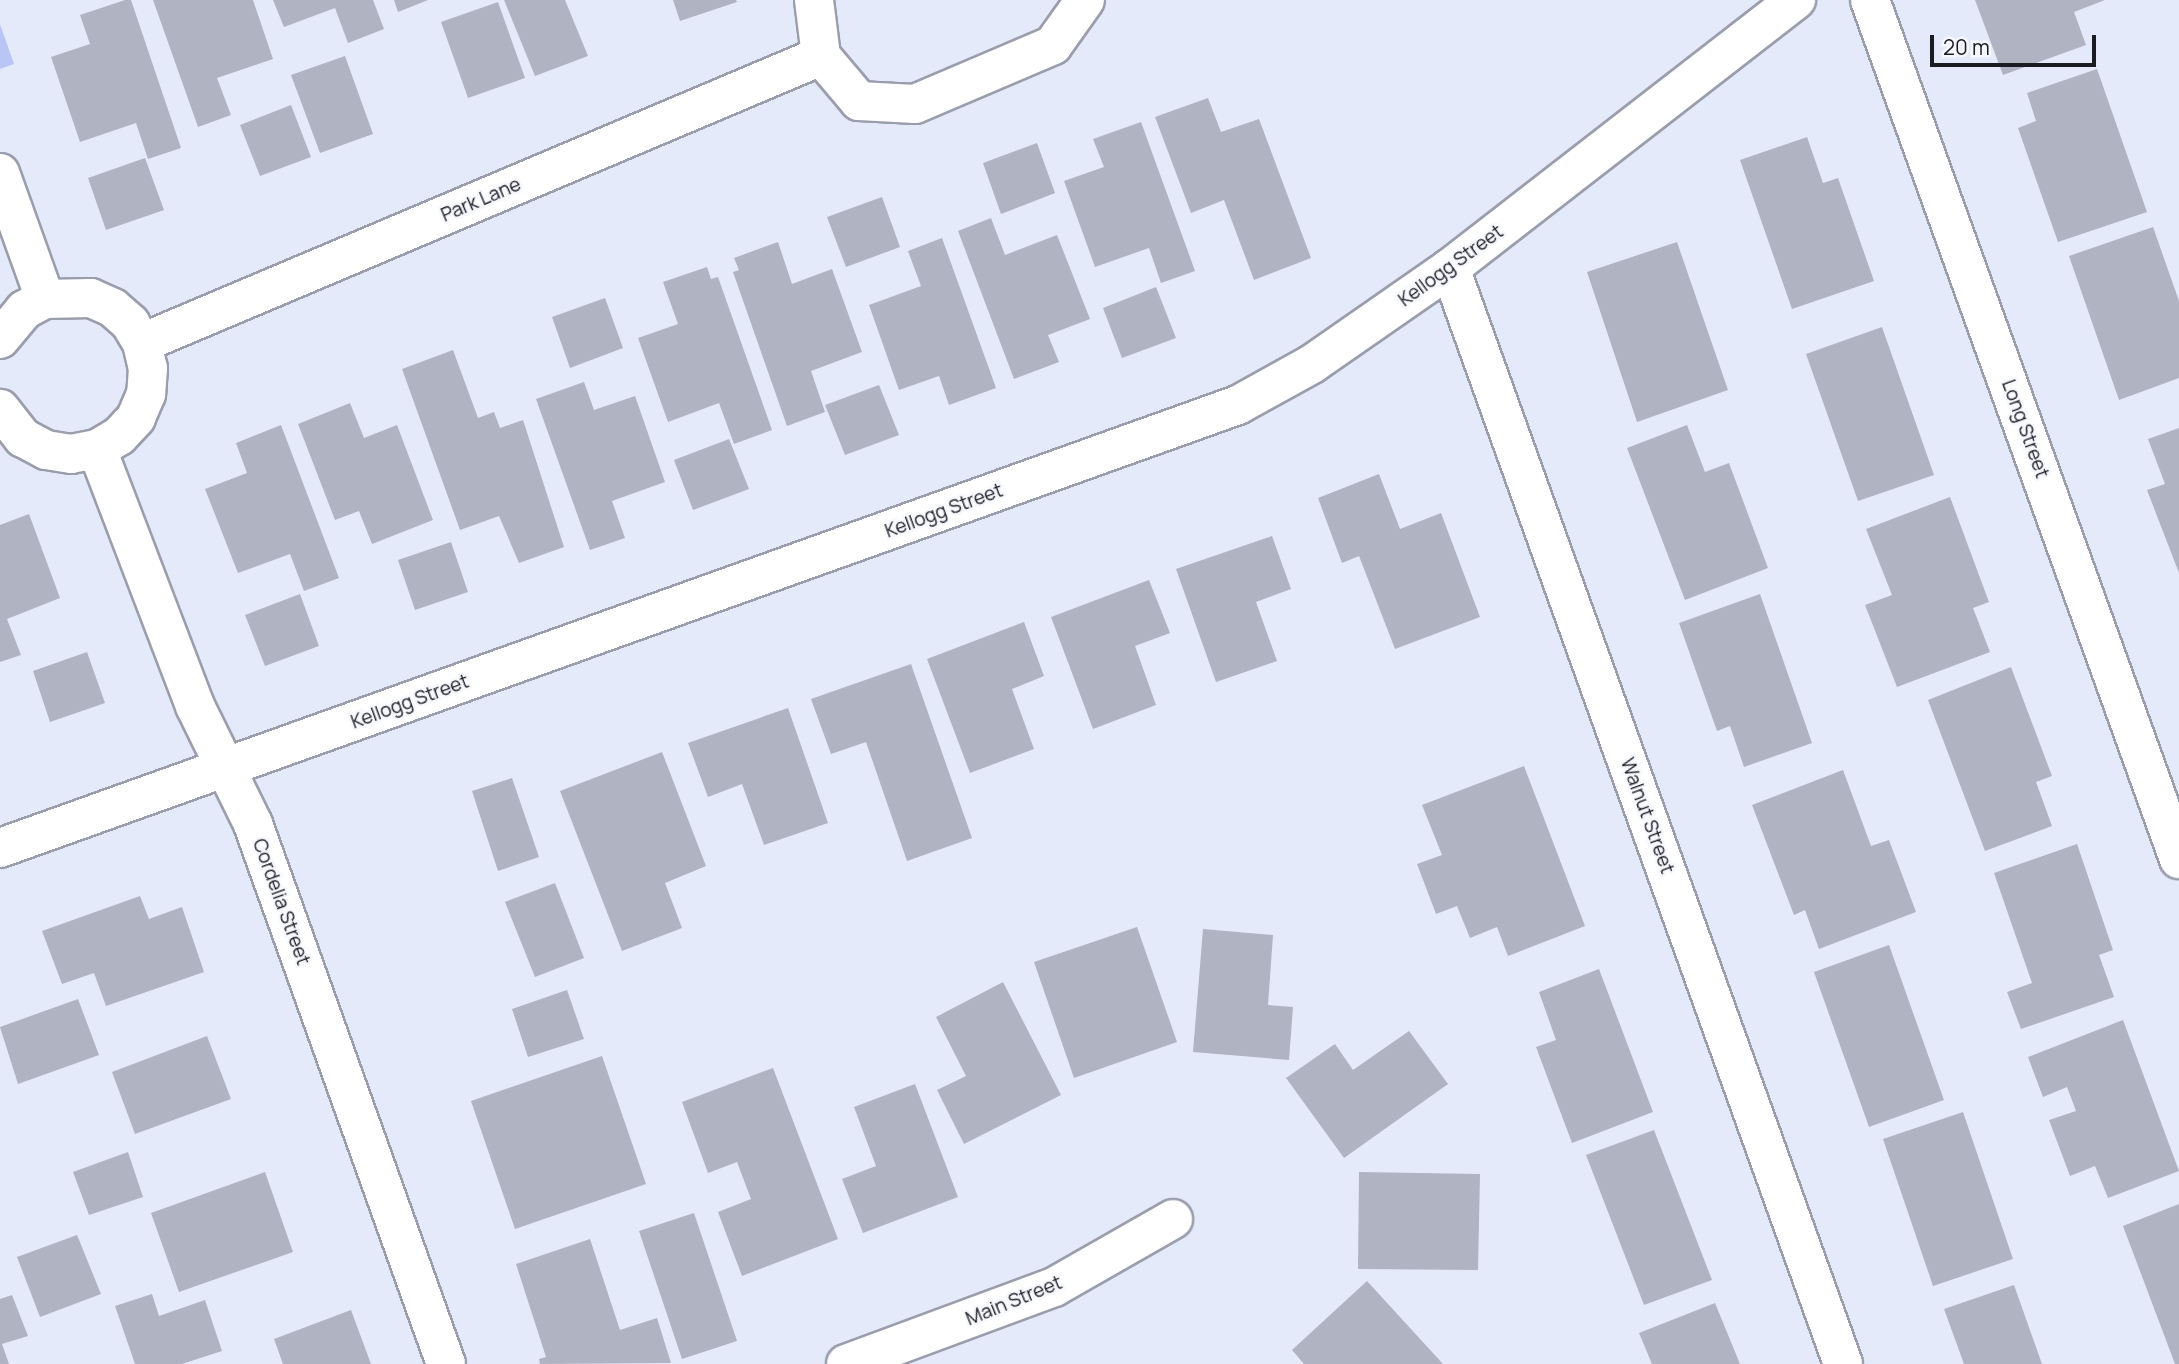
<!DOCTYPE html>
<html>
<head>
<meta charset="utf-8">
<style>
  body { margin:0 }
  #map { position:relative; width:2179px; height:1364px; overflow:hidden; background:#e5eafa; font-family:Manrope,sans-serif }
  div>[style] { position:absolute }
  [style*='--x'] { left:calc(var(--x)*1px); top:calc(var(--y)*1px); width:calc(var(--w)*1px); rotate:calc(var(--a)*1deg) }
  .green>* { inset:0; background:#b8c6f6 }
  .building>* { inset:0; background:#afb3c2 }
  .roads { filter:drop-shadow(2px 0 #9a9eac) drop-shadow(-2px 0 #9a9eac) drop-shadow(0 2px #9a9eac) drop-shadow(0 -2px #9a9eac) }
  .street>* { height:38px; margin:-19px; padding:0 19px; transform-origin:19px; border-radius:19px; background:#fff }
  span { translate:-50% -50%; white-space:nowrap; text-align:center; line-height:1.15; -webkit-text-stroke:5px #f6f8fe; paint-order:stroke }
  .street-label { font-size:19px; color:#1b1c22 }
  .scale { position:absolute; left:1930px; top:35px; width:166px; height:32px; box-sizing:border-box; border:4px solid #1b1c22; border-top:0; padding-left:9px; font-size:21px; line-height:24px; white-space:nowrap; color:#1b1c22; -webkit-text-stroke:5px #f6f8fe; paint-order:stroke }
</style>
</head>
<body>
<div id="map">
  <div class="green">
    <div style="clip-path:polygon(0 24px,14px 64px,0 69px)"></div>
  </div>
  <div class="building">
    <div style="clip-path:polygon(125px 0,131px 0,181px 148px,148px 159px,136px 123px,80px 142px,51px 57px,90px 44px,80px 15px)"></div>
    <div style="clip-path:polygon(153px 0,253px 0,273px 59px,217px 78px,231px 115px,198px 127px)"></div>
    <div style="clip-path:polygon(273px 0,373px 0,384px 29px,348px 43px,335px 8px,284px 27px)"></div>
    <div style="clip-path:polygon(394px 0,428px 0,398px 12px)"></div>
    <div style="clip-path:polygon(504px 0,565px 0,588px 56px,535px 76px)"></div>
    <div style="clip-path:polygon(673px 0,736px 0,737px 2px,680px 21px)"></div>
    <div style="clip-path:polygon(1975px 0,2105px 0,2074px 12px,2086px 45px,2003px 75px)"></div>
    <div style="clip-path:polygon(498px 2px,525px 78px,468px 98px,441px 22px)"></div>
    <div style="clip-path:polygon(345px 56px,373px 134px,320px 153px,291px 75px)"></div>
    <div style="clip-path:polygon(2097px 69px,2147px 212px,2058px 242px,2018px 128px,2036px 121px,2027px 93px)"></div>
    <div style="clip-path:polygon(1208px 98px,1221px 132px,1259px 119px,1311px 258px,1254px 280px,1224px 200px,1191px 213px,1155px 117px)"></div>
    <div style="clip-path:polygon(291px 105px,311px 157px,260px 176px,240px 125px)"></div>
    <div style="clip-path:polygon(1141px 122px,1195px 271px,1161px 283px,1149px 248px,1095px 267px,1064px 181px,1104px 167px,1093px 139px)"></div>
    <div style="clip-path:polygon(1807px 137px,1823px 183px,1838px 178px,1874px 281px,1792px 309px,1740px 160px)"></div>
    <div style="clip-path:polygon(1037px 143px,1055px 193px,1001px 214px,983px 163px)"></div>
    <div style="clip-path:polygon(145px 158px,164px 210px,106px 230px,88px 178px)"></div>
    <div style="clip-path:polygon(882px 197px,900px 247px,846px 267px,827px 217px)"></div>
    <div style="clip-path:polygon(991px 218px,1005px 255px,1057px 235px,1090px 319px,1048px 335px,1059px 362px,1014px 379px,958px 231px)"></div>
    <div style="clip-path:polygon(2153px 227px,2179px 301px,2179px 378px,2119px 400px,2069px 256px)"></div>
    <div style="clip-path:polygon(942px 238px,996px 388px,949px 405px,939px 376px,899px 390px,869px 305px,921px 286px,908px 251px)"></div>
    <div style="clip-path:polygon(778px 242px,792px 284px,832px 269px,862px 352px,811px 371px,825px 412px,787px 426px,733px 272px,739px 270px,734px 258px)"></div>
    <div style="clip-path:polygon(1677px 242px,1728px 390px,1637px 422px,1587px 272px)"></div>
    <div style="clip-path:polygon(707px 267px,711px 279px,718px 277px,772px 430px,734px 444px,719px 403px,668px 422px,638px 338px,678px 324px,663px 282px)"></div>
    <div style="clip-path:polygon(1156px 287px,1176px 338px,1122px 358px,1103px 308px)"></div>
    <div style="clip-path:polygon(605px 298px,623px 348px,570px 368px,552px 317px)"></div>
    <div style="clip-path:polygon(1882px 327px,1934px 475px,1858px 501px,1806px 354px)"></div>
    <div style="clip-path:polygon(453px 350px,478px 418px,494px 412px,500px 428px,523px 420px,564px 547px,519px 563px,499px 516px,460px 530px,402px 369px)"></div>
    <div style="clip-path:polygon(584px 382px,594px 410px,635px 396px,665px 482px,612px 501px,625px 538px,590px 550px,536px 399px)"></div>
    <div style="clip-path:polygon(879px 385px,899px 435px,845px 455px,825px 405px)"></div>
    <div style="clip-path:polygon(350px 403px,364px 438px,397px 425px,433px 520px,372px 544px,359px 511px,335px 520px,298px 424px)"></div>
    <div style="clip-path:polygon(281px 425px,339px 578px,304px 591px,290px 554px,238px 573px,205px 489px,247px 473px,236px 443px)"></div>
    <div style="clip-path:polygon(1687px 425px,1705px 472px,1729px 463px,1768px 568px,1685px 600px,1627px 448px)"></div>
    <div style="clip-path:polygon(2179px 428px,2179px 573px,2147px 490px,2165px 484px,2148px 439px)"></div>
    <div style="clip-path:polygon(729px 439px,749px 489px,693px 510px,674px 460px)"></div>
    <div style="clip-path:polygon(1379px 474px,1400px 529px,1441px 513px,1480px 617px,1395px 649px,1359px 556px,1342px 563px,1318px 498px)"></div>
    <div style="clip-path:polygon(1950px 497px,1989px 602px,1973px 608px,1990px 652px,1897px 687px,1865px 605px,1892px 595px,1866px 529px)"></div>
    <div style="clip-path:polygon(29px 514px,60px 598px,7px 619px,21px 655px,0 662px,0 525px)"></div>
    <div style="clip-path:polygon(1272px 536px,1291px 589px,1256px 602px,1277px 661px,1216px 682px,1176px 569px)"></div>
    <div style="clip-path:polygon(451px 542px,468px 592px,415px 610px,398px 560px)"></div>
    <div style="clip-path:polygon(1149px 580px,1170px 633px,1135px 646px,1156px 705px,1093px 729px,1051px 617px)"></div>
    <div style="clip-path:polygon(300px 594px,319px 646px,265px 666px,245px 615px)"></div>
    <div style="clip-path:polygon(1760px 594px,1812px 743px,1744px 767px,1730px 726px,1717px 731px,1679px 623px)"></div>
    <div style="clip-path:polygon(1024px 622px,1044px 676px,1012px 689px,1034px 749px,970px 773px,927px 659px)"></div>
    <div style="clip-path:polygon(87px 652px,105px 703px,50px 722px,33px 671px)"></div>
    <div style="clip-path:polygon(911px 664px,972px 838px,907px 861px,866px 742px,831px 754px,811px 699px)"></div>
    <div style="clip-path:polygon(2011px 667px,2052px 776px,2036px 782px,2052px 826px,1985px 851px,1928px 700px)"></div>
    <div style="clip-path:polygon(788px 708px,828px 823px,764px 845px,742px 784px,708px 797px,688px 743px)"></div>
    <div style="clip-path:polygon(662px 752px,706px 866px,665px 883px,682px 928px,622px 951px,560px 791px)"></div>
    <div style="clip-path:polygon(1524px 766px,1585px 926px,1508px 956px,1497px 927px,1470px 938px,1457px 906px,1436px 914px,1417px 864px,1442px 855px,1422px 805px)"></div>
    <div style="clip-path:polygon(1843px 770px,1871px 846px,1889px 840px,1916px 912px,1819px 949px,1805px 910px,1794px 915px,1752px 805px)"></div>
    <div style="clip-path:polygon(512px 778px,539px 857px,498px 871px,472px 791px)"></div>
    <div style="clip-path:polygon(2077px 844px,2113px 950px,2099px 955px,2114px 997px,2021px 1029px,2007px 992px,2032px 983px,1994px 873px)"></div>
    <div style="clip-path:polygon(555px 883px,584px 958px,535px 977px,505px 902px)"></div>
    <div style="clip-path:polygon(140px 896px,149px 919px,182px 907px,204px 972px,106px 1006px,94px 973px,62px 984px,42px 931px)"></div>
    <div style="clip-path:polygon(1137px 927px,1177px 1042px,1074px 1078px,1034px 962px)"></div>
    <div style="clip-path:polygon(1203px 929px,1273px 935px,1268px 1005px,1293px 1007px,1289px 1060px,1193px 1052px)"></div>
    <div style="clip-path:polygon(1889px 945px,1944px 1100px,1869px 1127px,1814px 972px)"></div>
    <div style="clip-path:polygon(1599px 969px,1653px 1112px,1572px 1143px,1536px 1047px,1556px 1040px,1539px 992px)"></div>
    <div style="clip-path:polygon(1003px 982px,1061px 1095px,964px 1144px,937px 1090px,966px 1076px,936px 1017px)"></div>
    <div style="clip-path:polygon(567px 990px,584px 1039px,528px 1057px,512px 1009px)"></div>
    <div style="clip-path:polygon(78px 999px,99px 1055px,18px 1084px,0 1027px)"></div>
    <div style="clip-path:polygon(2123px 1020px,2179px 1171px,2108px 1198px,2095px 1166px,2070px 1176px,2049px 1120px,2076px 1111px,2067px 1087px,2043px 1097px,2028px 1057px)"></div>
    <div style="clip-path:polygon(1409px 1031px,1448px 1084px,1344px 1158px,1286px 1078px,1335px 1044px,1353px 1070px)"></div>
    <div style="clip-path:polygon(207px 1036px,231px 1099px,135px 1134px,112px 1072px)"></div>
    <div style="clip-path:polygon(602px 1056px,646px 1184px,515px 1229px,471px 1101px)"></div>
    <div style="clip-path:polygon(773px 1068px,838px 1239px,742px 1276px,718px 1212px,751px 1199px,737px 1162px,708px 1173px,682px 1102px)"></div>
    <div style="clip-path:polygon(915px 1084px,958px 1197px,863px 1233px,842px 1179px,876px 1166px,854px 1107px)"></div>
    <div style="clip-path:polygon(1963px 1112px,2013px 1259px,1933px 1286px,1883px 1139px)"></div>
    <div style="clip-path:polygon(1654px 1130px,1712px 1280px,1644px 1305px,1586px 1155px)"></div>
    <div style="clip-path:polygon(128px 1152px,143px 1197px,89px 1215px,73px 1172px)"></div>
    <div style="clip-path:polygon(265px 1172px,293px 1252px,179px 1292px,151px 1213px)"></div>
    <div style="clip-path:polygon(1359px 1172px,1480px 1174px,1478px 1270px,1358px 1269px)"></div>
    <div style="clip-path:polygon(2179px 1204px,2179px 1364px,2175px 1364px,2123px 1226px)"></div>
    <div style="clip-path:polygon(694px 1213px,737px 1341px,682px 1359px,639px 1231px)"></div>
    <div style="clip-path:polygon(77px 1235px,101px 1294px,40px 1317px,17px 1257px)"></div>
    <div style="clip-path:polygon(590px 1239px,620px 1330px,657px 1318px,671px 1363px,540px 1364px,539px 1359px,546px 1357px,516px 1264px)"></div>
    <div style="clip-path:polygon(1367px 1281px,1443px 1364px,1304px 1364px,1292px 1350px)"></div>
    <div style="clip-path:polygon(2014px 1285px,2042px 1364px,1964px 1364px,1944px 1309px)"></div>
    <div style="clip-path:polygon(152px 1294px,159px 1316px,205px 1300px,222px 1351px,182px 1364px,135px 1364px,115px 1306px)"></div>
    <div style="clip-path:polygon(12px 1295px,28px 1336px,2px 1344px,9px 1364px,0 1364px,0 1299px)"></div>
    <div style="clip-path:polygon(1715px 1303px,1740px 1364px,1652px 1364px,1639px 1333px)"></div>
    <div style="clip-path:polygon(351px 1310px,371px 1364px,283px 1364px,274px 1339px)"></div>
  </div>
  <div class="roads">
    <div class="street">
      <div style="--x:814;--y:0;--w:56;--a:82.9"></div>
      <div style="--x:821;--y:56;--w:59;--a:49.8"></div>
      <div style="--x:859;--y:101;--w:56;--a:3.1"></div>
      <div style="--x:915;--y:104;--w:150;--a:-23.1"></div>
      <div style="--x:1053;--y:45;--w:55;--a:-54.6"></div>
      <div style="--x:1870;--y:0;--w:913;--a:70.22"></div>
      <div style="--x:0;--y:173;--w:134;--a:70.3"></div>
      <div style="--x:1450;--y:268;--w:1164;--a:70.27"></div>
      <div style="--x:0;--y:339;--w:38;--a:-50"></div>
      <div style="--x:24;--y:310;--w:24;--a:-28"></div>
      <div style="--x:45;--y:299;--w:46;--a:-1.2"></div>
      <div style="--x:91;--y:298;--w:24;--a:24"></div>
      <div style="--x:113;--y:308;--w:23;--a:41"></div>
      <div style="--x:130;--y:323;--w:23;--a:59"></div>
      <div style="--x:142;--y:343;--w:26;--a:77"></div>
      <div style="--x:148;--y:368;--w:26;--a:94"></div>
      <div style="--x:146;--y:394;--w:26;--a:113"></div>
      <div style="--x:136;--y:418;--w:25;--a:133"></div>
      <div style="--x:119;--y:436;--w:26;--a:149"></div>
      <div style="--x:97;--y:449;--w:26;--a:169"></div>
      <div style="--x:71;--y:454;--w:25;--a:-171"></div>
      <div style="--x:46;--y:450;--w:26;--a:-152"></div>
      <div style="--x:23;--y:438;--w:37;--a:-128"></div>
      <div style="--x:142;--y:343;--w:737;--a:-22.91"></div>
      <div style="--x:97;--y:449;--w:275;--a:69.1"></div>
      <div style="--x:195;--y:706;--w:131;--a:63.8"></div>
      <div style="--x:253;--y:824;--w:573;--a:70.33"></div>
      <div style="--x:0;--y:848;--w:1315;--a:-19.69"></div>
      <div style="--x:1238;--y:405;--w:85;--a:-29"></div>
      <div style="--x:1312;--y:364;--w:168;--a:-34.8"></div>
      <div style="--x:1450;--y:268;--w:438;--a:-37.8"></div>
      <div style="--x:846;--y:1364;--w:222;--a:-20.3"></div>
      <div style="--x:1054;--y:1287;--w:137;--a:-29.7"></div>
    </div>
  </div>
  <div class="street-label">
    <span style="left:481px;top:200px;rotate:-23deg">Park Lane</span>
    <span style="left:1451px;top:266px;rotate:-36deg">Kellogg Street</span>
    <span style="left:2025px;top:429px;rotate:70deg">Long Street</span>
    <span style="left:944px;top:511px;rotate:-20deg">Kellogg Street</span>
    <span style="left:410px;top:702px;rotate:-20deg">Kellogg Street</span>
    <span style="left:1647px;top:816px;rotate:70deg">Walnut Street</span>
    <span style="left:281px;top:902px;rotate:70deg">Cordelia Street</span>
    <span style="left:1014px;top:1301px;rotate:-22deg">Main Street</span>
  </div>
  <div class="scale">20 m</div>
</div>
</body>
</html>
